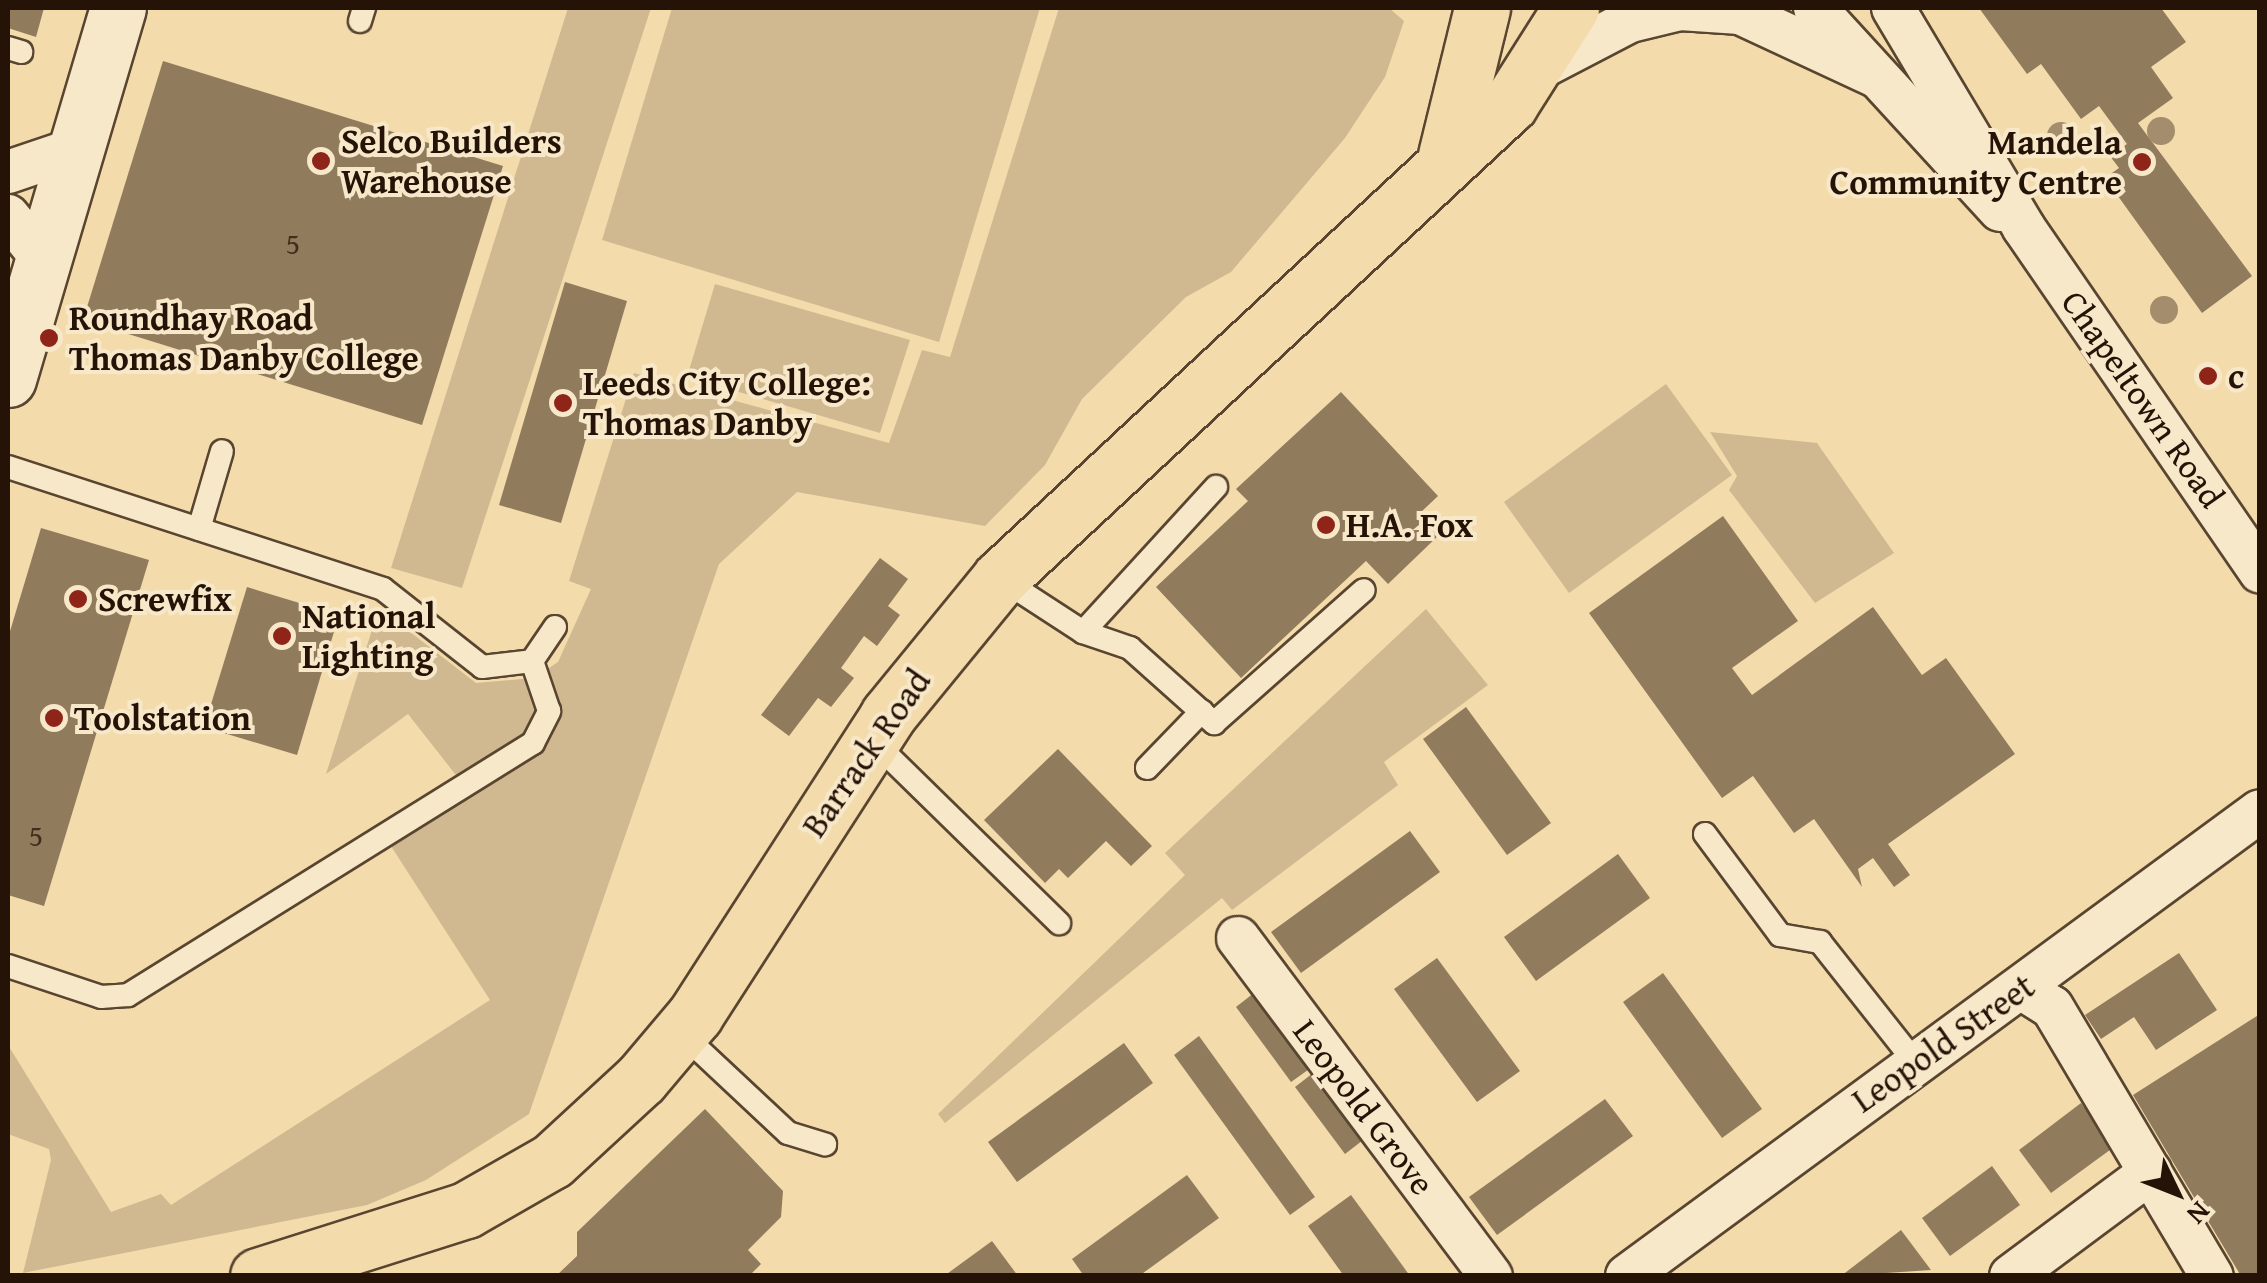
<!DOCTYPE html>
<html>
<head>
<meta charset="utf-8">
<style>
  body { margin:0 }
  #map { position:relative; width:2267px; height:1283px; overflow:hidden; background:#f3dbac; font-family:"Gentium Book Plus",serif }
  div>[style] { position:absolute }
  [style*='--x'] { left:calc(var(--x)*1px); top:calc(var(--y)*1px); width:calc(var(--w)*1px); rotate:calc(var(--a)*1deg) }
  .green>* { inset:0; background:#d0b990 }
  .building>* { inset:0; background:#917b5d }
  .roads { filter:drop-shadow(2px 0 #594530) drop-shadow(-2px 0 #594530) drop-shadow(0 2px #594530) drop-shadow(0 -2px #594530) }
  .lane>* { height:22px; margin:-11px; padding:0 11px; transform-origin:11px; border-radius:11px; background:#f7e8c9 }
  .street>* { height:42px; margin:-21px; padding:0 21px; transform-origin:21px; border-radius:21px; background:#f7e8c9 }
  .secondary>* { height:55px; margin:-27.5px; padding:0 27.5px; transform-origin:27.5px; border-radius:27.5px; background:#f7e8c9 }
  .primary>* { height:55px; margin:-27.5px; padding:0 27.5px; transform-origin:27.5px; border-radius:27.5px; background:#f3dbac }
  .trees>* { width:28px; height:28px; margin:-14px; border-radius:50%; background:#a38d6c }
  .dots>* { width:28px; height:28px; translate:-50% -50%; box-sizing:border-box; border:5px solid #f7e8c9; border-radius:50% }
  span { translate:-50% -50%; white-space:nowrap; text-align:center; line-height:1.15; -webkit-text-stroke:8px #f7e8c9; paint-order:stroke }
  .number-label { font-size:30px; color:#412d1c }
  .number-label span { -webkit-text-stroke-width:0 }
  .poi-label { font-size:35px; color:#261307; font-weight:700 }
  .left { translate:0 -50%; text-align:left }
  .right { translate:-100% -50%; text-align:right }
  .street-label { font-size:35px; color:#261307 }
  .frame { position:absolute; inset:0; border:10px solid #261307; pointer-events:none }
  .north { position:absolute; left:2127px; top:1143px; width:100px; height:100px; -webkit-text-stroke:8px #f7e8c9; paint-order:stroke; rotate:133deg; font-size:28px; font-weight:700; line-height:40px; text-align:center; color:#261307 }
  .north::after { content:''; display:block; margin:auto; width:35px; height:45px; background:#261307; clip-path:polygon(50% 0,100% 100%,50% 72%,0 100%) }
</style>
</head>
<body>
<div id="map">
  <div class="green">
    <div style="clip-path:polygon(568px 8px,651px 8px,462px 588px,391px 568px)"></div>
    <div style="clip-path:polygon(672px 8px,1040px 8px,939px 342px,602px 240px)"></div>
    <div style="clip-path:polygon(1059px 8px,1389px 8px,1404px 21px,1385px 77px,1345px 138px,1231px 272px,1186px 297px,1082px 399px,1045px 465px,985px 526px,797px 492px,719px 564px,529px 1114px,426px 1180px,367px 1205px,23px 1273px,51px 1160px,49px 1149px,8px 1134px,8px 1045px,111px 1212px,161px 1194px,171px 1205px,490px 1000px,389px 843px,466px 788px,408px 714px,326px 774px,379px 608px,476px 683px,534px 678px,558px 662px,591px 589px,569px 581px,634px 373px,889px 443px,922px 350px,950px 357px)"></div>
    <div style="clip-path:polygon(715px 284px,910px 340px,880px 433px,687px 377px)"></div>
    <div style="clip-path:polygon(1666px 384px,1732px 475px,1569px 593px,1504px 502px)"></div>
    <div style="clip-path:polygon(1710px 432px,1817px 443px,1894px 553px,1815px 603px,1729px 490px,1737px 476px)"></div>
    <div style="clip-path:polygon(1426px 609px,1488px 685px,1384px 762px,1398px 785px,1232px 910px,1222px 898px,945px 1123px,938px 1114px,1185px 875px,1165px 853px)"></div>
  </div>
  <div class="building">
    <div style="clip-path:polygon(8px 8px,44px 8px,36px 37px,8px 28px)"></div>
    <div style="clip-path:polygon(1979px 8px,2161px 8px,2186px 42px,2151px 67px,2173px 98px,2138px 123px,2252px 276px,2202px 313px,2105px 178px,2119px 168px,2110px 156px,2127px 144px,2099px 106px,2081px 119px,2041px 64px,2027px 74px)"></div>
    <div style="clip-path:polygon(163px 61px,503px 166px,422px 425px,83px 320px)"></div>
    <div style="clip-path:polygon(565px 282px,627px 301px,561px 523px,499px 505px)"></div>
    <div style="clip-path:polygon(1341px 392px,1438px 496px,1419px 514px,1439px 535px,1388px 584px,1366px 561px,1241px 678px,1156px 587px,1248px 501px,1236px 489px)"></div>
    <div style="clip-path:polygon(1723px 516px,1798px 621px,1732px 668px,1752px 695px,1873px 607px,1922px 675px,1946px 658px,2015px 754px,1888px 844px,1910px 875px,1894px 887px,1873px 858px,1858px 869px,1862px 887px,1814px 819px,1794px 833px,1753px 776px,1722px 798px,1589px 613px)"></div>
    <div style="clip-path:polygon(41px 528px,149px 560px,44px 906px,8px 895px,8px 638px)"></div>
    <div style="clip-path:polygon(880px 558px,908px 579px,888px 606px,900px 615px,877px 646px,864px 636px,841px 668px,854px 678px,831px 707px,818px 698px,789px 736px,761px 715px)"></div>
    <div style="clip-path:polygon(247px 587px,339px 615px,297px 755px,204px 727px)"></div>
    <div style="clip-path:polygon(1466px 707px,1551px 823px,1507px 855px,1423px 739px)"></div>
    <div style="clip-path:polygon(1058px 749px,1152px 846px,1131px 866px,1106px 841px,1068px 878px,1059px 869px,1045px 883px,984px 820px)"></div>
    <div style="clip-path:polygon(1410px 831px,1440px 872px,1301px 973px,1271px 932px)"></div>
    <div style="clip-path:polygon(1618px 854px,1650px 898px,1536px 981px,1504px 937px)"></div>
    <div style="clip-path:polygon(2179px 953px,2217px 1010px,2156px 1050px,2134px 1017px,2101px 1039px,2085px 1015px)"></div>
    <div style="clip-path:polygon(1437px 958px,1520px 1071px,1477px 1102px,1394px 989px)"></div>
    <div style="clip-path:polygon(1663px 973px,1762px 1109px,1722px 1138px,1623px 1002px)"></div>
    <div style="clip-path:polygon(1259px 989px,1315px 1065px,1291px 1082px,1236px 1007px)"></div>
    <div style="clip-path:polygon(2260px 1014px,2260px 1276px,2241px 1276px,2133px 1095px)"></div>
    <div style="clip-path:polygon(1199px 1036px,1315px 1197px,1290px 1215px,1174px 1055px)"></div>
    <div style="clip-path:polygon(1124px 1043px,1153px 1083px,1017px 1182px,988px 1142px)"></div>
    <div style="clip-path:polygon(1317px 1070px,1367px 1137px,1345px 1154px,1295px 1087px)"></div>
    <div style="clip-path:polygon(1605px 1099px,1633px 1136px,1497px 1235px,1469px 1197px)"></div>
    <div style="clip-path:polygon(2081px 1103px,2114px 1147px,2051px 1193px,2019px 1150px)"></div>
    <div style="clip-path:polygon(705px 1109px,783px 1191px,781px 1217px,748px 1250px,761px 1264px,749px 1276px,556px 1276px,577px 1256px,577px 1232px)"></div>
    <div style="clip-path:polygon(1992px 1166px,2020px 1205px,1950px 1256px,1922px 1218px)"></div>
    <div style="clip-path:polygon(1187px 1175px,1219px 1218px,1139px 1276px,1084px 1276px,1072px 1259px)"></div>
    <div style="clip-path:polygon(1351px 1195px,1384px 1240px,1410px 1276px,1344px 1276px,1308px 1226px)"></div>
    <div style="clip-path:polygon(1901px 1230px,1931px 1270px,1841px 1276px,1880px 1246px)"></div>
    <div style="clip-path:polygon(992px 1241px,1018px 1276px,944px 1276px)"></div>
  </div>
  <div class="roads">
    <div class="lane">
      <div style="--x:360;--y:21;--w:14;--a:-73"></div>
      <div style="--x:8;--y:48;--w:14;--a:17"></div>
      <div style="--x:8;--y:467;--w:394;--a:18"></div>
      <div style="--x:383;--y:589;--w:126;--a:38.2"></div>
      <div style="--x:482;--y:667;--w:50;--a:-6.8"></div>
      <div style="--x:532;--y:661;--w:41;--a:-55.9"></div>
      <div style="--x:199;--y:529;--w:81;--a:-73.6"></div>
      <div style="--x:1000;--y:578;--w:99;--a:33"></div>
      <div style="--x:1083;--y:632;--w:50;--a:18.8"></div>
      <div style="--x:1130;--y:648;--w:113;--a:41.8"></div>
      <div style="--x:1214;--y:723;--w:200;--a:-41.6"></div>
      <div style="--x:1083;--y:632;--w:197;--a:-47.5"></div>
      <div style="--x:872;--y:740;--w:262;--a:44.4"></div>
      <div style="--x:1147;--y:768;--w:79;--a:-46"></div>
      <div style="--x:1705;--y:834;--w:126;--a:53.4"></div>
      <div style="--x:1780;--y:935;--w:41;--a:9.9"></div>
      <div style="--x:1820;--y:942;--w:152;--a:51.7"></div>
      <div style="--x:8;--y:966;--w:98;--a:18.4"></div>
      <div style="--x:101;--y:997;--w:27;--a:-4"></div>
      <div style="--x:128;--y:995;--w:477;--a:-31.9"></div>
      <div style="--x:533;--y:743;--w:36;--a:-63"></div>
      <div style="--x:549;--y:711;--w:53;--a:-108.8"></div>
      <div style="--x:680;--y:1032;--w:148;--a:43.1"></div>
      <div style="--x:788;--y:1133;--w:39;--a:17"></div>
    </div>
    <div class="street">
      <div style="--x:1815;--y:8;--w:274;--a:47.5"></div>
      <div style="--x:1893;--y:8;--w:256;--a:59.2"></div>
      <div style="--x:2024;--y:228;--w:417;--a:55.5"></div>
      <div style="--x:1538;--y:69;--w:104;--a:-27.6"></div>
      <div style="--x:1630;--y:21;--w:51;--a:-13.5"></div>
      <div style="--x:1680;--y:9;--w:60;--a:3.8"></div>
      <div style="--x:1740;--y:13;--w:150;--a:24.9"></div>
      <div style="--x:8;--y:172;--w:72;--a:-18.7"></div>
      <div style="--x:8;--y:216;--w:55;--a:50.9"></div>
      <div style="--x:1238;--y:938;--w:422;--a:53.2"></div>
      <div style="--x:2021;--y:988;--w:36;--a:32"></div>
      <div style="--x:2052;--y:1007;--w:313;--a:59.3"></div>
      <div style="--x:1627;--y:1276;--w:785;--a:-36.3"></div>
      <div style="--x:2011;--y:1276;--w:174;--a:-36.6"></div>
    </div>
    <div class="secondary">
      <div style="--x:8;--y:379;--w:387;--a:-73.5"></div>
    </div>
    <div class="primary">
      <div style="--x:1446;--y:155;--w:151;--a:-76.2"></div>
      <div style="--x:258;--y:1276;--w:218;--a:-17.6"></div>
      <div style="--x:466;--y:1210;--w:99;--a:-29.7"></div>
      <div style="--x:552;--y:1161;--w:121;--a:-42.7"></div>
      <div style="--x:641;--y:1079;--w:84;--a:-49.8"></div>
      <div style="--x:695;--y:1015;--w:357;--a:-57.2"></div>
      <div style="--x:888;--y:715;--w:177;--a:-50.7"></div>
      <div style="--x:1000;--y:578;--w:696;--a:-42.9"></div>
      <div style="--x:1510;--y:104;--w:114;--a:-57.6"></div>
    </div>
  </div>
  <div class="trees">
    <div style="left:2161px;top:131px"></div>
    <div style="left:2061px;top:136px"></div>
    <div style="left:2164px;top:310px"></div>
  </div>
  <div class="dots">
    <div style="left:321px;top:161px;background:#8f2418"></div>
    <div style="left:2142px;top:162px;background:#8f2418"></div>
    <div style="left:49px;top:338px;background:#8f2418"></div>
    <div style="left:2208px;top:376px;background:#8f2418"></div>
    <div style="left:563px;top:403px;background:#8f2418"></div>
    <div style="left:1326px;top:525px;background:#8f2418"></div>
    <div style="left:78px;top:599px;background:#8f2418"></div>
    <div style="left:282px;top:636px;background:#8f2418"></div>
    <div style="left:54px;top:718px;background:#8f2418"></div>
  </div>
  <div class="number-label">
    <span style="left:293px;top:243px">5</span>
    <span style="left:36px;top:835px">5</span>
  </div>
  <div class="poi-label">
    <span class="left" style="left:341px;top:161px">Selco Builders<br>Warehouse</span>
    <span class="right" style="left:2122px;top:162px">Mandela<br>Community Centre</span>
    <span class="left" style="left:69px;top:338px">Roundhay Road<br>Thomas Danby College</span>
    <span class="left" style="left:2228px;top:376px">c</span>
    <span class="left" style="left:583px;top:403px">Leeds City College:<br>Thomas Danby</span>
    <span class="left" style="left:1346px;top:525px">H.A. Fox</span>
    <span class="left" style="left:98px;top:599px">Screwfix</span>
    <span class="left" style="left:302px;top:636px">National<br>Lighting</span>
    <span class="left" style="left:74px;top:718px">Toolstation</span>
  </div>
  <div class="street-label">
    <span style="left:2143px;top:399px;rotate:55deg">Chapeltown Road</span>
    <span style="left:866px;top:753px;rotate:-55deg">Barrack Road</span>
    <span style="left:1943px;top:1043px;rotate:-35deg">Leopold Street</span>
    <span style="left:1364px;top:1107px;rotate:53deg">Leopold Grove</span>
  </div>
  <div class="frame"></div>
  <div class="north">N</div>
</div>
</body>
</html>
